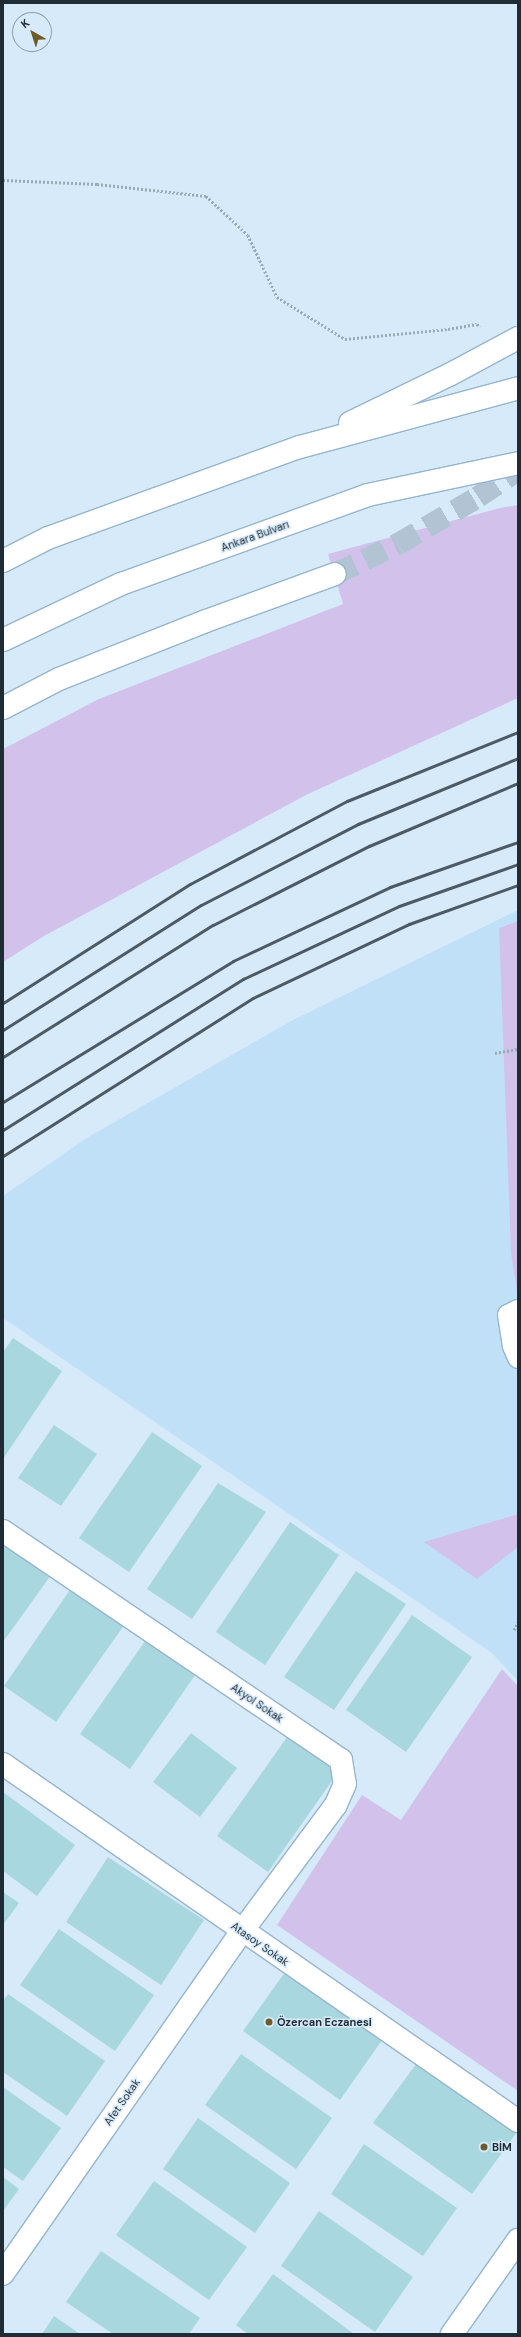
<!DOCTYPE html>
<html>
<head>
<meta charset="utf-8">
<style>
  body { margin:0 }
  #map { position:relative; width:521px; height:2337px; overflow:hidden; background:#d7eafa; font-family:"DM Sans",sans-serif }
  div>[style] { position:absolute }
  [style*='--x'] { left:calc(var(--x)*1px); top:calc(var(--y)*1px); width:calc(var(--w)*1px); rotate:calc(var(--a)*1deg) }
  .built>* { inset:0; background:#c0e0f8 }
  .green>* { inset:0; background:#d2c2eb }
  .building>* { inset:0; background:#a9d7df }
  .primary-tunnel>* { height:22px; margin-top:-11px; transform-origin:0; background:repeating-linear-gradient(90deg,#b2c4d3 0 22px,transparent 0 33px) }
  .path>* { height:2.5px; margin-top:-1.25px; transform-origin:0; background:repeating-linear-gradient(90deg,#99aab7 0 2px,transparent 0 4px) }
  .roads { filter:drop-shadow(1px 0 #95b5cd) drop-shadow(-1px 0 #95b5cd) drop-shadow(0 1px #95b5cd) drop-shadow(0 -1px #95b5cd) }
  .service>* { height:20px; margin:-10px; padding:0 10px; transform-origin:10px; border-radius:10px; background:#fff }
  .minor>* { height:22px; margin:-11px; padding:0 11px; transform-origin:11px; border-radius:11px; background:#fff }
  .secondary>* { height:22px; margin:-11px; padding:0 11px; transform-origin:11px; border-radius:11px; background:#fff }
  .primary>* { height:22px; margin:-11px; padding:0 11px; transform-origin:11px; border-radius:11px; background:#fff }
  .rail>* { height:3px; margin:-1.5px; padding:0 1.5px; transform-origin:1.5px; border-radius:1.5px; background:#4c5a65 }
  .dots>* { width:11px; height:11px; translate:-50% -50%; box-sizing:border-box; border:2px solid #d7eafa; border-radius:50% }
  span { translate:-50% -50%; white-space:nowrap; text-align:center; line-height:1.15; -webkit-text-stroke:3px #d7eafa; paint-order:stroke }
  .street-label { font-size:11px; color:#1f2c35 }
  .poi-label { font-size:11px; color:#1f2c35; font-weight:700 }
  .left { translate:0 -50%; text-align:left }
  .frame { position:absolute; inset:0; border:4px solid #1f2c35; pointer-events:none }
  .north { position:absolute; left:12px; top:12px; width:40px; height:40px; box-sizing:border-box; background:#d7eafa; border:1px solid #8d9eab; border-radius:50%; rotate:321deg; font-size:11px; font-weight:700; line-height:16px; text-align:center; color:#1f2c35 }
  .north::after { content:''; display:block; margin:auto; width:14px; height:18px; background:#6f5a29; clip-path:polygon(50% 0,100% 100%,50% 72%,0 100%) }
</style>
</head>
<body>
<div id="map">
  <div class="built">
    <div style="clip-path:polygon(518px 910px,518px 1681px,492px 1653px,3px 1318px,3px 1196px,85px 1139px,291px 1021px)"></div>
  </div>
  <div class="green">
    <div style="clip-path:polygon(518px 505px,518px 698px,306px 795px,44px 936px,3px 962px,3px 749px,99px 699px,343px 604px,328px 554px,500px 508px)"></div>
    <div style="clip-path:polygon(518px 921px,518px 1298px,511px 1253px,499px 928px)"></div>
    <div style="clip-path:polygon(518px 1514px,518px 1547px,477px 1579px,424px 1542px)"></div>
    <div style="clip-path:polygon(502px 1669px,518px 1686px,518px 2091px,277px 1925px,362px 1795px,401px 1820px)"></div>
  </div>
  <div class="building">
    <div style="clip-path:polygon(13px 1338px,62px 1371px,3px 1459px,3px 1352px)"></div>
    <div style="clip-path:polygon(54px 1425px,97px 1454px,61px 1506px,18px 1478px)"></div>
    <div style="clip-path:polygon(152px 1432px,202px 1466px,129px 1572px,79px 1538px)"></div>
    <div style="clip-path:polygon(218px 1483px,266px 1512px,192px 1619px,147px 1589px)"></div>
    <div style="clip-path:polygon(290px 1522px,339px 1555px,265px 1665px,216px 1632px)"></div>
    <div style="clip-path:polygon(3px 1534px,54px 1571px,3px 1642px)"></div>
    <div style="clip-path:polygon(356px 1571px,406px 1604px,334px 1710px,284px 1677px)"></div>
    <div style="clip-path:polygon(74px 1584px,127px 1621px,56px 1722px,4px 1686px)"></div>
    <div style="clip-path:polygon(412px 1615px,472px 1657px,406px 1752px,346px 1710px)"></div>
    <div style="clip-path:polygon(150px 1634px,200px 1668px,130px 1769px,80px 1734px)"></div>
    <div style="clip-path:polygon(191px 1733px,237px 1768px,200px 1817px,153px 1782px)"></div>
    <div style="clip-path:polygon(290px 1733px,341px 1768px,268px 1872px,217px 1836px)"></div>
    <div style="clip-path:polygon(3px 1792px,75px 1845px,37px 1896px,3px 1871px)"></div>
    <div style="clip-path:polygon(108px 1857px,204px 1920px,161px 1985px,66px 1922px)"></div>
    <div style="clip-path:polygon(3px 1892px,19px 1903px,3px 1925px)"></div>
    <div style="clip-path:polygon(59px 1929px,154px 1995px,115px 2051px,20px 1985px)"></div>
    <div style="clip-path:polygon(288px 1968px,385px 2036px,340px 2100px,243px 2031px)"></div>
    <div style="clip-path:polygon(8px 1994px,105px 2061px,67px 2116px,3px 2072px,3px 2001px)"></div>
    <div style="clip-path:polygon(241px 2054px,332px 2118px,296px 2169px,205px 2105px)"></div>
    <div style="clip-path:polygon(419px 2060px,517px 2132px,472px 2194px,373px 2123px)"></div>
    <div style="clip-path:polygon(3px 2087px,61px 2128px,23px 2181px,3px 2167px)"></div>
    <div style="clip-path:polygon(198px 2118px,290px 2183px,255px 2233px,163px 2169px)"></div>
    <div style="clip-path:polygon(364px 2144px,457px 2208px,423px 2256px,331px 2194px)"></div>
    <div style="clip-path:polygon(3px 2177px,19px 2189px,3px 2211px)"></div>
    <div style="clip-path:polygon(154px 2181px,247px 2247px,209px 2300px,116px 2235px)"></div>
    <div style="clip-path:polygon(319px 2211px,413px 2277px,375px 2332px,281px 2266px)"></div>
    <div style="clip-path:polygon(101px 2251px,200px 2318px,189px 2334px,113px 2334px,66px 2302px)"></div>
    <div style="clip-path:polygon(273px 2274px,354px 2334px,248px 2334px,236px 2325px)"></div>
    <div style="clip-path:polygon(54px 2316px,80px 2334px,42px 2334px)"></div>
  </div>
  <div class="primary-tunnel">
    <div style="--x:335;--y:574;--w:70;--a:-25.5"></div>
    <div style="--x:398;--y:544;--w:93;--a:-30.4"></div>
    <div style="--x:478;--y:497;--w:48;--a:-34"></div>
  </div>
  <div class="path">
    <div style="--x:3;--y:180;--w:94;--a:2.4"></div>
    <div style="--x:97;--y:184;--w:110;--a:6.3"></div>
    <div style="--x:206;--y:196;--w:57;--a:42.9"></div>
    <div style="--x:248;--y:235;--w:68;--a:64.9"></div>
    <div style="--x:277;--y:297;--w:80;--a:31.7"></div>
    <div style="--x:345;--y:339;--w:103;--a:-5.5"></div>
    <div style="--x:448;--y:329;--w:29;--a:-10"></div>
    <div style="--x:477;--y:324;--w:4;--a:34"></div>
    <div style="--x:495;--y:1053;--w:23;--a:-10"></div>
    <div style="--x:514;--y:1630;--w:9;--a:-63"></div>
  </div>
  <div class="roads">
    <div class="service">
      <div style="--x:518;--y:1310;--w:11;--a:153"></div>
      <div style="--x:508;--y:1315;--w:31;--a:81"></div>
      <div style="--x:513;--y:1346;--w:13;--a:67"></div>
    </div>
    <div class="minor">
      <div style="--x:3;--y:1531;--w:408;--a:34.1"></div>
      <div style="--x:341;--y:1760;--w:24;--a:81"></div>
      <div style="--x:345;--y:1784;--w:24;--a:114"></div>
      <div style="--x:335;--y:1806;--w:156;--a:126.6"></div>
      <div style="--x:242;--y:1931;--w:418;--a:124.9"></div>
      <div style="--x:3;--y:1764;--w:627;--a:34.73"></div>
    </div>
    <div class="secondary">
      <div style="--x:452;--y:2334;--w:115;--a:-54.9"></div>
    </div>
    <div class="primary">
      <div style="--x:350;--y:423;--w:110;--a:-25.9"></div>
      <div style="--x:449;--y:375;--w:78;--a:-28.2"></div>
      <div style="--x:3;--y:561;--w:51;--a:-27.1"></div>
      <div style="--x:48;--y:538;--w:268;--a:-19.9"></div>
      <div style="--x:300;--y:447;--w:226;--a:-15.1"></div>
      <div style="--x:3;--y:640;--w:131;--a:-25.4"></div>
      <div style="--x:121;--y:584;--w:263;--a:-19.8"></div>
      <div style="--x:368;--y:495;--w:153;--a:-12"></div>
      <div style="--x:3;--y:708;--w:63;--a:-27.4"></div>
      <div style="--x:59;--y:679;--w:158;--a:-21.5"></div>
      <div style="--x:206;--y:621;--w:137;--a:-20"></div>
    </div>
  </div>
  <div class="rail">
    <div style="--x:3;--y:1003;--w:222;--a:-32.5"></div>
    <div style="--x:190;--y:884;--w:178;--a:-27.9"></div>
    <div style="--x:347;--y:801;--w:184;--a:-22"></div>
    <div style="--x:3;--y:1030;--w:234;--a:-32.3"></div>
    <div style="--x:201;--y:905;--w:177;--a:-27.3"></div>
    <div style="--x:358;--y:824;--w:173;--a:-22.4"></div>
    <div style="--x:3;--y:1057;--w:248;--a:-32.2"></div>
    <div style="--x:213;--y:925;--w:175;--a:-26.9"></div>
    <div style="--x:369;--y:846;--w:162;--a:-22.9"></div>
    <div style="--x:3;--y:1102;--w:270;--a:-31.5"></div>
    <div style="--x:233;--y:961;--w:174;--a:-25.2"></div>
    <div style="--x:390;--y:887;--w:136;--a:-19.4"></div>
    <div style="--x:3;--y:1130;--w:284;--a:-32.2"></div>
    <div style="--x:243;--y:979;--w:172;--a:-25.1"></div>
    <div style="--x:399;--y:906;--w:126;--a:-19.4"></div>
    <div style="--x:3;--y:1156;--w:296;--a:-32.3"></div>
    <div style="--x:253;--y:998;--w:173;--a:-25.4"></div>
    <div style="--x:409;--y:924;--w:116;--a:-19.7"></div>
  </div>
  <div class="dots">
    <div style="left:269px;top:2022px;background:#6f5a29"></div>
    <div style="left:484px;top:2147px;background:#6f5a29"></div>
  </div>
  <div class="street-label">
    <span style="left:255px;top:536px;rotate:-20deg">Ankara Bulvarı</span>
    <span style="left:257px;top:1703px;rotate:34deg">Akyol Sokak</span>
    <span style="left:260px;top:1944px;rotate:35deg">Atasoy Sokak</span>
    <span style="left:122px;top:2102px;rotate:-55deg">Afet Sokak</span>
  </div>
  <div class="poi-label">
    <span class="left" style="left:277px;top:2022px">Özercan Eczanesi</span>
    <span class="left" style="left:492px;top:2147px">BİM</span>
  </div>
  <div class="frame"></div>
  <div class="north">K</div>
</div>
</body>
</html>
